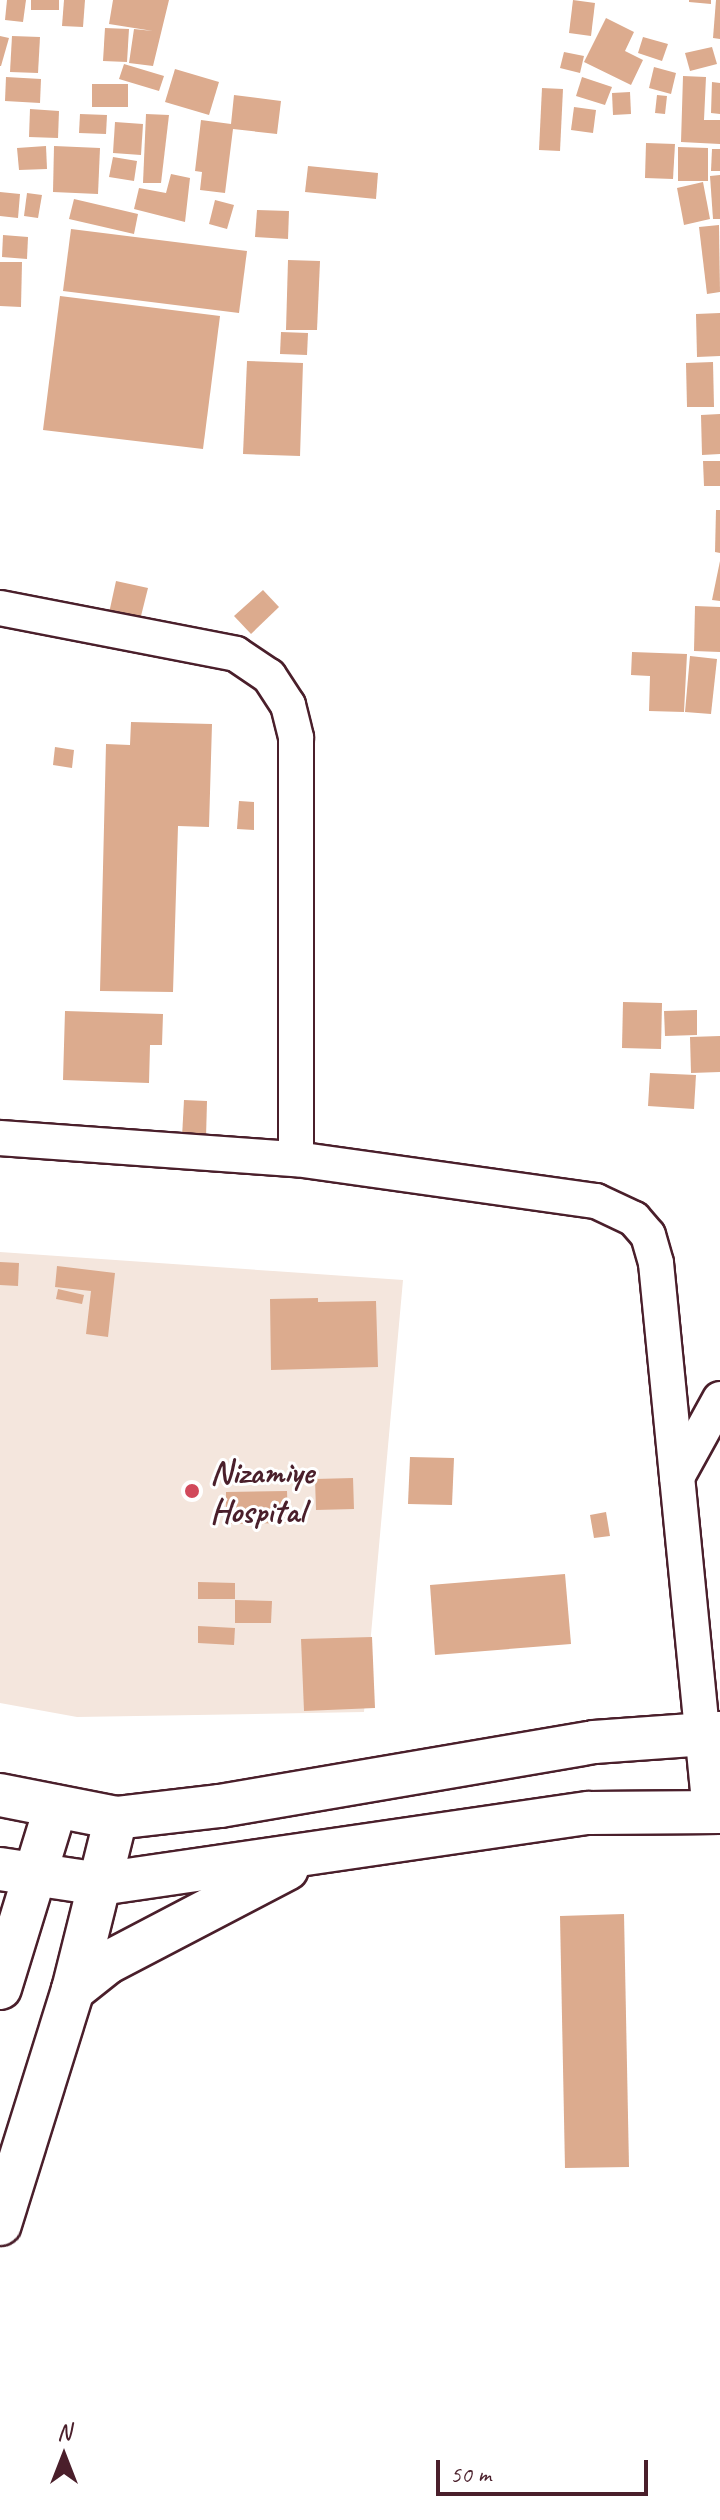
<!DOCTYPE html>
<html>
<head>
<meta charset="utf-8">
<style>
  body { margin:0 }
  #map { position:relative; width:720px; height:2520px; overflow:hidden; background:#fff; font-family:Caveat,sans-serif }
  div>[style] { position:absolute }
  [style*='--x'] { left:calc(var(--x)*1px); top:calc(var(--y)*1px); width:calc(var(--w)*1px); rotate:calc(var(--a)*1deg) }
  .built>* { inset:0; background:#f4e6dd }
  .building>* { inset:0; background:#dcab8e }
  .roads { filter:drop-shadow(2px 0 #4a1f2b) drop-shadow(-2px 0 #4a1f2b) drop-shadow(0 2px #4a1f2b) drop-shadow(0 -2px #4a1f2b) }
  .minor>* { height:34px; margin:-17px; padding:0 17px; transform-origin:17px; border-radius:17px; background:#fff }
  .tertiary>* { height:42px; margin:-21px; padding:0 21px; transform-origin:21px; border-radius:21px; background:#fff }
  .dots>* { width:22px; height:22px; translate:-50% -50%; box-sizing:border-box; border:4px solid #fff; border-radius:50% }
  span { translate:-50% -50%; white-space:nowrap; text-align:center; line-height:1.15; -webkit-text-stroke:6px #fff; paint-order:stroke }
  .poi-label { font-size:34px; color:#4a1f2b; font-weight:700 }
  .left { translate:0 -50%; text-align:left }
  .north { position:absolute; left:24px; top:2416px; width:80px; height:80px; -webkit-text-stroke:6px #fff; paint-order:stroke; rotate:0deg; font-size:22px; font-weight:700; line-height:32px; text-align:center; color:#4a1f2b }
  .north::after { content:''; display:block; margin:auto; width:28px; height:36px; background:#4a1f2b; clip-path:polygon(50% 0,100% 100%,50% 72%,0 100%) }
  .scale { position:absolute; left:436px; top:2460px; width:212px; height:36px; box-sizing:border-box; border:4px solid #4a1f2b; border-top:0; padding-left:10px; font-size:24px; line-height:28px; white-space:nowrap; color:#4a1f2b; -webkit-text-stroke:6px #fff; paint-order:stroke }
</style>
</head>
<body>
<div id="map">
  <div class="built">
    <div style="clip-path:polygon(0 1252px,403px 1280px,364px 1712px,77px 1717px,0 1703px)"></div>
  </div>
  <div class="building">
    <div style="clip-path:polygon(7px 0,26px 0,23px 22px,5px 20px)"></div>
    <div style="clip-path:polygon(31px 0,59px 0,59px 10px,31px 10px)"></div>
    <div style="clip-path:polygon(64px 0,85px 0,83px 27px,62px 26px)"></div>
    <div style="clip-path:polygon(113px 0,169px 0,153px 66px,129px 63px,134px 29px,153px 31px,109px 24px)"></div>
    <div style="clip-path:polygon(573px 0,595px 3px,591px 36px,569px 33px)"></div>
    <div style="clip-path:polygon(689px 0,711px 0,711px 4px,689px 2px)"></div>
    <div style="clip-path:polygon(716px 0,720px 0,720px 39px,713px 38px)"></div>
    <div style="clip-path:polygon(606px 18px,634px 32px,625px 51px,643px 60px,631px 85px,584px 62px)"></div>
    <div style="clip-path:polygon(105px 28px,129px 29px,127px 62px,103px 61px)"></div>
    <div style="clip-path:polygon(0 36px,9px 38px,1px 66px,0 66px)"></div>
    <div style="clip-path:polygon(12px 36px,40px 37px,38px 73px,10px 72px)"></div>
    <div style="clip-path:polygon(643px 37px,668px 44px,662px 61px,638px 53px)"></div>
    <div style="clip-path:polygon(712px 47px,717px 64px,690px 71px,685px 53px)"></div>
    <div style="clip-path:polygon(564px 52px,584px 56px,580px 73px,560px 68px)"></div>
    <div style="clip-path:polygon(124px 64px,164px 76px,159px 91px,119px 79px)"></div>
    <div style="clip-path:polygon(654px 67px,676px 73px,671px 94px,649px 88px)"></div>
    <div style="clip-path:polygon(175px 69px,219px 82px,209px 115px,165px 102px)"></div>
    <div style="clip-path:polygon(683px 76px,706px 77px,704px 120px,720px 120px,720px 144px,681px 142px)"></div>
    <div style="clip-path:polygon(6px 77px,41px 79px,40px 103px,5px 101px)"></div>
    <div style="clip-path:polygon(582px 77px,612px 87px,605px 105px,576px 96px)"></div>
    <div style="clip-path:polygon(712px 82px,720px 83px,720px 114px,711px 113px)"></div>
    <div style="clip-path:polygon(92px 84px,128px 84px,128px 107px,92px 107px)"></div>
    <div style="clip-path:polygon(542px 88px,563px 89px,560px 151px,539px 150px)"></div>
    <div style="clip-path:polygon(630px 92px,631px 114px,613px 115px,612px 93px)"></div>
    <div style="clip-path:polygon(234px 95px,281px 101px,277px 134px,233px 129px,225px 193px,200px 190px,202px 172px,195px 171px,201px 120px,231px 124px)"></div>
    <div style="clip-path:polygon(657px 95px,667px 96px,665px 114px,655px 113px)"></div>
    <div style="clip-path:polygon(574px 107px,596px 110px,593px 133px,571px 130px)"></div>
    <div style="clip-path:polygon(30px 109px,59px 111px,58px 138px,29px 137px)"></div>
    <div style="clip-path:polygon(80px 114px,107px 115px,106px 134px,79px 133px)"></div>
    <div style="clip-path:polygon(146px 114px,169px 115px,161px 183px,143px 183px)"></div>
    <div style="clip-path:polygon(115px 122px,143px 124px,141px 155px,113px 153px)"></div>
    <div style="clip-path:polygon(646px 143px,675px 144px,673px 179px,645px 178px)"></div>
    <div style="clip-path:polygon(46px 146px,47px 169px,19px 170px,17px 148px)"></div>
    <div style="clip-path:polygon(54px 146px,100px 148px,98px 194px,53px 192px)"></div>
    <div style="clip-path:polygon(678px 147px,708px 148px,708px 181px,678px 181px)"></div>
    <div style="clip-path:polygon(712px 149px,720px 149px,720px 171px,711px 171px)"></div>
    <div style="clip-path:polygon(113px 157px,137px 161px,134px 181px,109px 177px)"></div>
    <div style="clip-path:polygon(308px 166px,378px 173px,376px 199px,305px 192px)"></div>
    <div style="clip-path:polygon(171px 174px,190px 178px,185px 222px,134px 209px,139px 188px,166px 193px)"></div>
    <div style="clip-path:polygon(720px 175px,720px 219px,713px 219px,710px 176px)"></div>
    <div style="clip-path:polygon(703px 182px,710px 219px,684px 225px,677px 188px)"></div>
    <div style="clip-path:polygon(0 192px,20px 194px,18px 218px,0 216px)"></div>
    <div style="clip-path:polygon(27px 193px,42px 195px,38px 218px,24px 216px)"></div>
    <div style="clip-path:polygon(74px 199px,138px 214px,134px 234px,69px 219px)"></div>
    <div style="clip-path:polygon(215px 200px,234px 205px,227px 229px,209px 224px)"></div>
    <div style="clip-path:polygon(257px 210px,289px 211px,288px 239px,255px 237px)"></div>
    <div style="clip-path:polygon(719px 225px,720px 292px,707px 294px,699px 227px)"></div>
    <div style="clip-path:polygon(71px 229px,247px 251px,239px 313px,63px 291px)"></div>
    <div style="clip-path:polygon(3px 235px,28px 237px,27px 259px,2px 257px)"></div>
    <div style="clip-path:polygon(288px 260px,320px 261px,317px 330px,286px 330px)"></div>
    <div style="clip-path:polygon(0 262px,22px 262px,21px 307px,0 306px)"></div>
    <div style="clip-path:polygon(60px 296px,220px 316px,203px 449px,43px 430px)"></div>
    <div style="clip-path:polygon(720px 313px,720px 356px,697px 357px,696px 314px)"></div>
    <div style="clip-path:polygon(281px 332px,308px 333px,307px 355px,280px 354px)"></div>
    <div style="clip-path:polygon(247px 361px,303px 363px,300px 456px,243px 454px)"></div>
    <div style="clip-path:polygon(713px 362px,714px 407px,687px 407px,686px 363px)"></div>
    <div style="clip-path:polygon(720px 414px,720px 454px,702px 455px,701px 415px)"></div>
    <div style="clip-path:polygon(703px 461px,720px 461px,720px 486px,704px 486px)"></div>
    <div style="clip-path:polygon(716px 510px,720px 510px,720px 553px,715px 552px)"></div>
    <div style="clip-path:polygon(720px 561px,720px 601px,712px 600px)"></div>
    <div style="clip-path:polygon(116px 581px,148px 588px,140px 620px,109px 613px)"></div>
    <div style="clip-path:polygon(263px 590px,279px 607px,251px 634px,234px 616px)"></div>
    <div style="clip-path:polygon(695px 606px,720px 607px,720px 652px,694px 651px)"></div>
    <div style="clip-path:polygon(632px 652px,687px 654px,684px 712px,649px 711px,650px 676px,631px 675px)"></div>
    <div style="clip-path:polygon(690px 656px,717px 659px,711px 714px,685px 712px)"></div>
    <div style="clip-path:polygon(131px 722px,212px 724px,209px 827px,178px 826px,173px 992px,100px 991px,106px 744px,130px 745px)"></div>
    <div style="clip-path:polygon(55px 747px,74px 750px,72px 768px,53px 765px)"></div>
    <div style="clip-path:polygon(239px 801px,254px 802px,254px 830px,237px 829px)"></div>
    <div style="clip-path:polygon(623px 1002px,662px 1003px,661px 1049px,622px 1048px)"></div>
    <div style="clip-path:polygon(697px 1010px,697px 1035px,665px 1036px,664px 1011px)"></div>
    <div style="clip-path:polygon(65px 1011px,163px 1014px,162px 1045px,150px 1045px,149px 1083px,63px 1080px)"></div>
    <div style="clip-path:polygon(720px 1036px,720px 1072px,691px 1073px,690px 1037px)"></div>
    <div style="clip-path:polygon(650px 1073px,696px 1075px,694px 1109px,648px 1106px)"></div>
    <div style="clip-path:polygon(184px 1100px,207px 1101px,206px 1138px,182px 1137px)"></div>
    <div style="clip-path:polygon(0 1262px,19px 1263px,18px 1286px,0 1285px)"></div>
    <div style="clip-path:polygon(57px 1266px,115px 1273px,108px 1337px,86px 1334px,91px 1291px,55px 1287px)"></div>
    <div style="clip-path:polygon(58px 1289px,84px 1295px,82px 1304px,56px 1299px)"></div>
    <div style="clip-path:polygon(318px 1298px,318px 1302px,376px 1301px,378px 1367px,271px 1370px,270px 1299px)"></div>
    <div style="clip-path:polygon(410px 1457px,454px 1458px,452px 1505px,408px 1504px)"></div>
    <div style="clip-path:polygon(353px 1478px,354px 1509px,316px 1510px,315px 1479px)"></div>
    <div style="clip-path:polygon(287px 1491px,288px 1523px,226px 1524px,226px 1492px)"></div>
    <div style="clip-path:polygon(606px 1512px,610px 1536px,594px 1538px,590px 1515px)"></div>
    <div style="clip-path:polygon(565px 1574px,571px 1644px,435px 1655px,430px 1585px)"></div>
    <div style="clip-path:polygon(198px 1582px,235px 1583px,235px 1599px,198px 1599px)"></div>
    <div style="clip-path:polygon(235px 1600px,272px 1601px,271px 1623px,235px 1623px)"></div>
    <div style="clip-path:polygon(198px 1626px,235px 1628px,234px 1645px,198px 1643px)"></div>
    <div style="clip-path:polygon(372px 1637px,375px 1708px,304px 1711px,301px 1639px)"></div>
    <div style="clip-path:polygon(624px 1914px,629px 2167px,565px 2168px,560px 1916px)"></div>
  </div>
  <div class="roads">
    <div class="minor">
      <div style="--x:0;--y:608;--w:240;--a:11"></div>
      <div style="--x:236;--y:654;--w:40;--a:34"></div>
      <div style="--x:269;--y:676;--w:35;--a:57"></div>
      <div style="--x:288;--y:705;--w:34;--a:76"></div>
      <div style="--x:296;--y:738;--w:421;--a:90"></div>
      <div style="--x:296;--y:1159;--w:303;--a:8"></div>
      <div style="--x:596;--y:1201;--w:42;--a:25.3"></div>
      <div style="--x:634;--y:1219;--w:21;--a:49"></div>
      <div style="--x:648;--y:1235;--w:29;--a:74"></div>
      <div style="--x:656;--y:1263;--w:552;--a:84.38"></div>
      <div style="--x:0;--y:1138;--w:297;--a:4.1"></div>
      <div style="--x:677;--y:1477;--w:89;--a:-61.1"></div>
    </div>
    <div class="tertiary">
      <div style="--x:0;--y:1795;--w:118;--a:11.2"></div>
      <div style="--x:116;--y:1818;--w:105;--a:-6.6"></div>
      <div style="--x:220;--y:1806;--w:379;--a:-9.7"></div>
      <div style="--x:594;--y:1742;--w:126;--a:-4.1"></div>
      <div style="--x:0;--y:1869;--w:101;--a:8.5"></div>
      <div style="--x:100;--y:1884;--w:494;--a:-8.3"></div>
      <div style="--x:589;--y:1813;--w:131;--a:-0.4"></div>
      <div style="--x:0;--y:1988;--w:190;--a:-72.9"></div>
      <div style="--x:73;--y:1990;--w:43;--a:-38.5"></div>
      <div style="--x:107;--y:1963;--w:203;--a:-27.6"></div>
      <div style="--x:0;--y:2224;--w:245;--a:-72.7"></div>
      <div style="--x:73;--y:1990;--w:177;--a:-76"></div>
    </div>
  </div>
  <div class="dots">
    <div style="left:192px;top:1491px;background:#d1495b"></div>
  </div>
  <div class="poi-label">
    <span class="left" style="left:210px;top:1491px">Nizamiye<br>Hospital</span>
  </div>
  <div class="north">N</div>
  <div class="scale">50 m</div>
</div>
</body>
</html>
